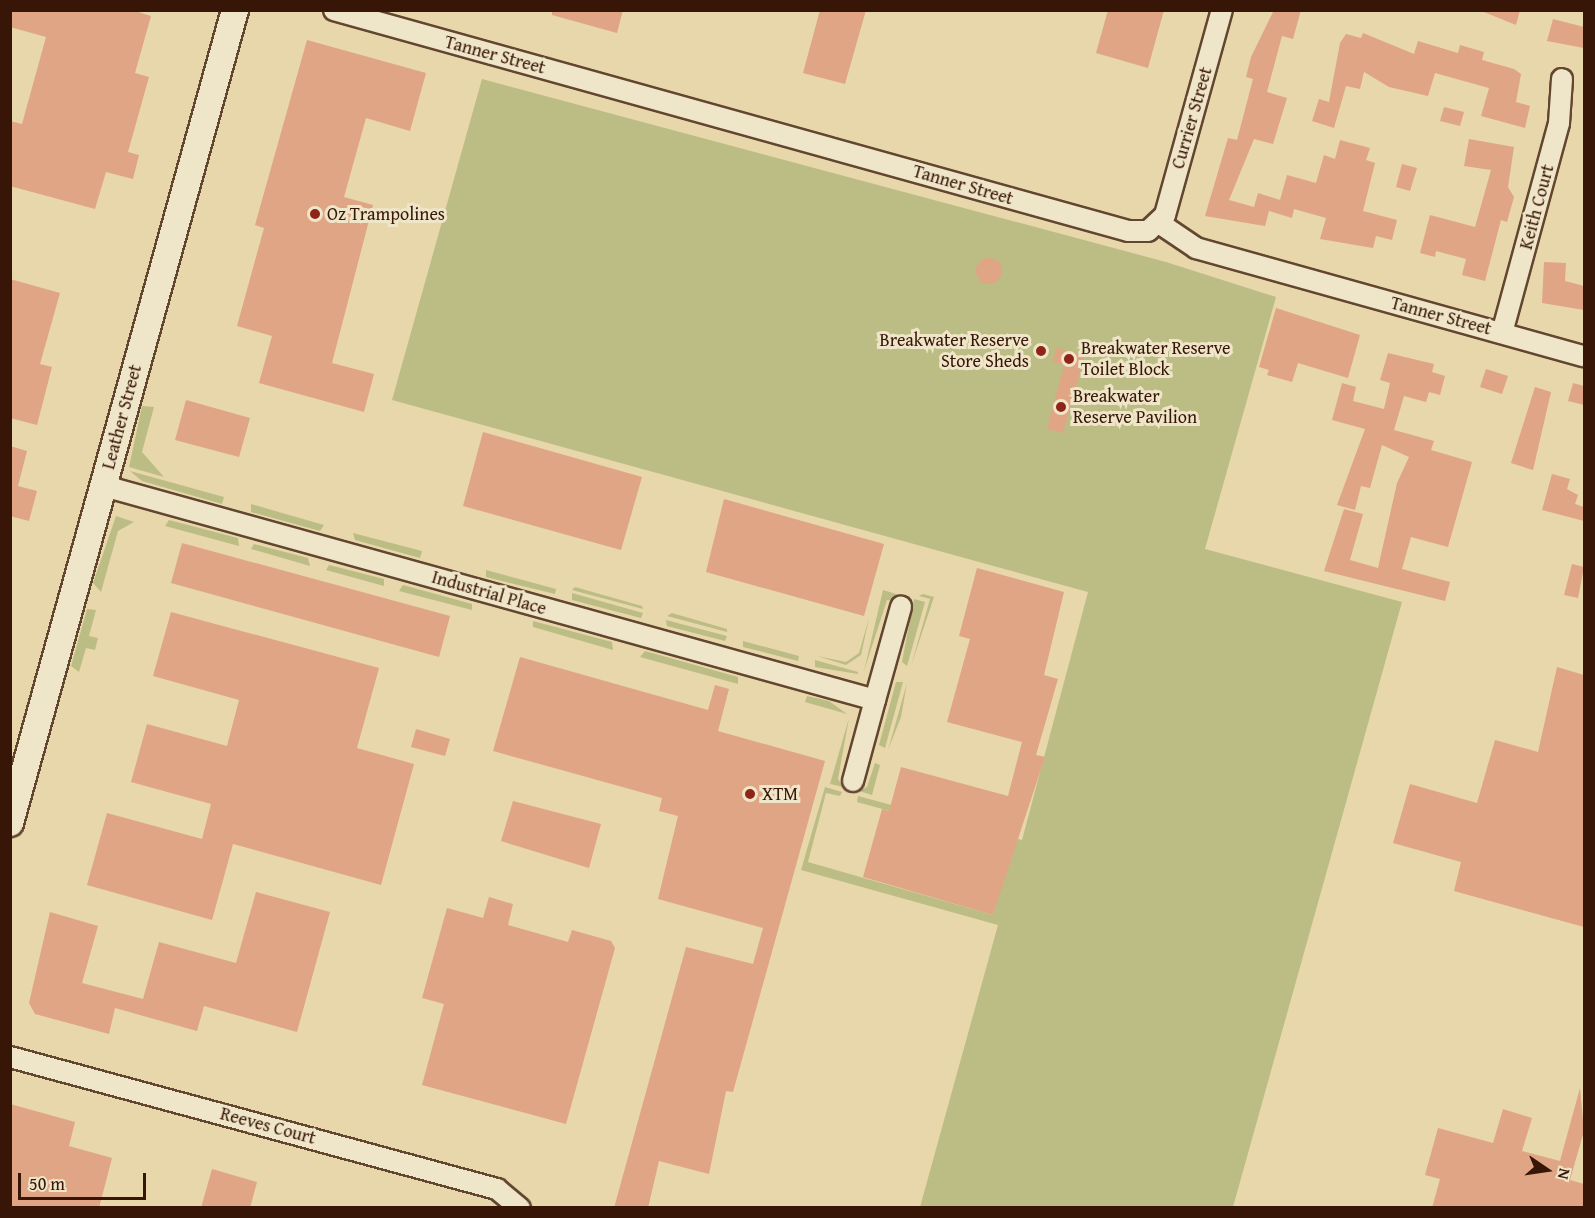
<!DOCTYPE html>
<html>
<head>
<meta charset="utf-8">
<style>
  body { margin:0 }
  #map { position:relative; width:1595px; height:1218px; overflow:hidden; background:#e7d7ab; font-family:"Gentium Book Plus",serif }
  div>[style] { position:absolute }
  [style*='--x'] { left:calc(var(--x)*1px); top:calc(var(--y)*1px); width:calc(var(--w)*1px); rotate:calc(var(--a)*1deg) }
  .green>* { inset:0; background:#bcbd84 }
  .building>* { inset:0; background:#dfa584 }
  .round { border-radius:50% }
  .roads { filter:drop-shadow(2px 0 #634630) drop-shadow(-2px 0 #634630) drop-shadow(0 2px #634630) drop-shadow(0 -2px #634630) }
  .minor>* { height:20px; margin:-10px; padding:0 10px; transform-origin:10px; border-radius:10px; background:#efe5c8 }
  .tertiary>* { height:26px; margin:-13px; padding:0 13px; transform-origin:13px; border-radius:13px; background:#efe5c8 }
  .dots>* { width:16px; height:16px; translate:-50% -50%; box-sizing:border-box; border:3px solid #efe5c8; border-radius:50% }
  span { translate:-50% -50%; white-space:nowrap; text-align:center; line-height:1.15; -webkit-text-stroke:6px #efe5c8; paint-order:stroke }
  .street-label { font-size:18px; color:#371507 }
  .poi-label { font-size:18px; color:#371507 }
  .left { translate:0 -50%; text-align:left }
  .right { translate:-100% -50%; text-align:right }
  .frame { position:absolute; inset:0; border:12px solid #371507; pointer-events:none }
  .north { position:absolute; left:1517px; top:1140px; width:60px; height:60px; -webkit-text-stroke:4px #efe5c8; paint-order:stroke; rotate:103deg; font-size:16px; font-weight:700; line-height:24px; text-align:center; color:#371507 }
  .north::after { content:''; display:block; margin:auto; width:21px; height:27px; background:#371507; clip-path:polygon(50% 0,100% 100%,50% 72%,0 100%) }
  .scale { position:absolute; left:18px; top:1173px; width:128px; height:27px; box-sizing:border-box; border:3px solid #371507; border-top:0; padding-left:8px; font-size:18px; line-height:21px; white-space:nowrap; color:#371507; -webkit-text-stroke:4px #efe5c8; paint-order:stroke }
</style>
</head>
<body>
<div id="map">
  <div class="green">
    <div style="clip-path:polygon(482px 79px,1166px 262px,1276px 297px,1205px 549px,1402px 602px,1233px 1207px,920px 1207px,998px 925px,801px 870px,825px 787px,842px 792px,840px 796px,826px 793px,808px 862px,993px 915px,1013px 845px,857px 802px,858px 796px,1022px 840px,1088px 592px,392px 400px)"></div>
    <div style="clip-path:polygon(142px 406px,154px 407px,142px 452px,164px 477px,129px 467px)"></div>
    <div style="clip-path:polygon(130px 471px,224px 497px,222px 504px,142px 481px)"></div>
    <div style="clip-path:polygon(251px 504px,324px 525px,320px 531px,251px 512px)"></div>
    <div style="clip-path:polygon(116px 516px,134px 522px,118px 531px,101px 592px,93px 583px)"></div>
    <div style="clip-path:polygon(169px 520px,238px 538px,239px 546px,165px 526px)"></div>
    <div style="clip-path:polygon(353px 533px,422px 551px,420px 558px,355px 540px)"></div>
    <div style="clip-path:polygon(254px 544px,308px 558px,310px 566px,251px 549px)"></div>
    <div style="clip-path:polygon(329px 565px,384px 579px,384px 586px,326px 570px)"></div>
    <div style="clip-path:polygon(486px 570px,556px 589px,555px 594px,486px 577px)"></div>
    <div style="clip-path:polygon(403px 585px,472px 604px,472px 610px,399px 591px)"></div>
    <div style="clip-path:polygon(575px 587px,642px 606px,643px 609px,572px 590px)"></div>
    <div style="clip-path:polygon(883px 590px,903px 596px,898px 602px,887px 600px,864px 671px)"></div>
    <div style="clip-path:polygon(572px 593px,643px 613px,641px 618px,572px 600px)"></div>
    <div style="clip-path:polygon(923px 594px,934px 597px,911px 666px,930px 599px,919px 596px)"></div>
    <div style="clip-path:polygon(914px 599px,925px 602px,907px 666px,902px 662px)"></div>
    <div style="clip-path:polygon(87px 609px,96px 610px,89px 636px,98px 638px,95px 650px,86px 648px,79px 672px,71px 666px)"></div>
    <div style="clip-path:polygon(672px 613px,727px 629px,727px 632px,667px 616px)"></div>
    <div style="clip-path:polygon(869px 618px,861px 655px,846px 665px,817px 656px,846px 662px,859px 653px)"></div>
    <div style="clip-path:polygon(666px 620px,727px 636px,725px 641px,667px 626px)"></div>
    <div style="clip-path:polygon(533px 621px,612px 642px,613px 650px,533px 627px)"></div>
    <div style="clip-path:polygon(743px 641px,799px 656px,798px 661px,743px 647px)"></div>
    <div style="clip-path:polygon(645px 651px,738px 677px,738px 684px,640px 657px)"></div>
    <div style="clip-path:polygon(815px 660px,858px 672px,858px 674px,815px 667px)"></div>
    <div style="clip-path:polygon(896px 682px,903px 682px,885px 748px,879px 745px)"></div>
    <div style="clip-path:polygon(907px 683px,901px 717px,888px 750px)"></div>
    <div style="clip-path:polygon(807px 696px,829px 701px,847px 714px,805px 702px)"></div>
    <div style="clip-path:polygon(849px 718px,838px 779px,843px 787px,830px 784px)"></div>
    <div style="clip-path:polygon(875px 763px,880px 765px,872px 795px,859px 791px,867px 787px)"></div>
  </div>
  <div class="building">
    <div style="clip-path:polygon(10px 10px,132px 10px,151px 16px,135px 73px,149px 77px,128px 152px,139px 155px,133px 179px,106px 172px,95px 209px,10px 186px,10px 121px,22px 124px,46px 37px,10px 27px)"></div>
    <div style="clip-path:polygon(552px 10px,623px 10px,617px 33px,552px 15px)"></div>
    <div style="clip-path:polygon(820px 10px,866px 10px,845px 84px,803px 73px)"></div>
    <div style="clip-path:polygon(1108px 10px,1164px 10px,1148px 68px,1096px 53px)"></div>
    <div style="clip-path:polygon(1274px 10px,1301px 10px,1293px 39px,1282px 36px,1267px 92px,1287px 98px,1273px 144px,1254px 139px,1229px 200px,1254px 207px,1258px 193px,1280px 200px,1287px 175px,1316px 183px,1324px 155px,1335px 159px,1340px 140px,1370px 148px,1366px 160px,1375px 163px,1363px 211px,1397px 220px,1392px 240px,1376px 236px,1373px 248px,1320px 239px,1326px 218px,1294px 209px,1292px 218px,1269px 211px,1265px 226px,1205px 216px,1228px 138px,1237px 140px,1253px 79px,1246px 77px,1251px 57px)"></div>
    <div style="clip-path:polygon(1479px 10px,1520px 10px,1516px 25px)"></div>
    <div style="clip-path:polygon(1553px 19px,1584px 27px,1584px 48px,1547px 41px)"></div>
    <div style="clip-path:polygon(1363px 33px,1414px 54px,1418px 41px,1458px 53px,1460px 45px,1484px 52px,1482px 60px,1514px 69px,1521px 74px,1516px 102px,1530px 106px,1525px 128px,1481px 116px,1489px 88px,1435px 73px,1428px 96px,1389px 87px,1364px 72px,1360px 89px,1346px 86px,1334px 128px,1312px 121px,1319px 99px,1329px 102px,1340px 43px,1346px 34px,1361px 38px)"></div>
    <div style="clip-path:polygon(307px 40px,426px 73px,410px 131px,366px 118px,344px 197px,373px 205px,332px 363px,374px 374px,364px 412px,259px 383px,272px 336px,237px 326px,264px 228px,255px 225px)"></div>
    <div style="clip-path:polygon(1444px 107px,1464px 112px,1460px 126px,1440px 121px)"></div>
    <div style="clip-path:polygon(1469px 139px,1514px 147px,1508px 187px,1514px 197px,1507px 222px,1501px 220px,1485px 281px,1462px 275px,1466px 259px,1436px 251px,1435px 257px,1420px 253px,1430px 215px,1475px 227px,1491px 170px,1464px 166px)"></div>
    <div style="clip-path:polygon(1402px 164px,1417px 168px,1410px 191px,1396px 187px)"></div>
    <div class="round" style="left:976px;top:258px;width:26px;height:26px"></div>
    <div style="clip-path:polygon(1544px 262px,1566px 263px,1565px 281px,1584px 286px,1584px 310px,1542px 303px)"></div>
    <div style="clip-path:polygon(10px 279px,60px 293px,40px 364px,52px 367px,37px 425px,10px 418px)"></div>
    <div style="clip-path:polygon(1276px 308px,1360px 335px,1348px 378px,1298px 363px,1292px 382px,1267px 375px,1269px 370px,1259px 367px)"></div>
    <div style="clip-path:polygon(1056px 348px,1085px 355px,1063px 433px,1047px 429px,1064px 365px,1053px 362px)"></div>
    <div style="clip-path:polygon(1388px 353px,1434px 364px,1432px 372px,1445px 376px,1440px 395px,1429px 392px,1426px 402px,1404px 396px,1394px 430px,1434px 441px,1431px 450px,1472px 462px,1448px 547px,1411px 537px,1402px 569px,1450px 582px,1445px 601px,1324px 571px,1344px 509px,1363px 514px,1350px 560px,1378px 568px,1397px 483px,1409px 457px,1382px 445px,1370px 488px,1361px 486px,1355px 510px,1337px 505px,1365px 429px,1332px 420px,1342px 383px,1356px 387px,1353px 401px,1384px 409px,1390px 383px,1380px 380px)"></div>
    <div style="clip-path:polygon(1486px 369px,1508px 376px,1502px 394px,1480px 387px)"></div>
    <div style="clip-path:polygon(1573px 383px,1584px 386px,1584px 405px,1568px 401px)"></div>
    <div style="clip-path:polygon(1535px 387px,1551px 392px,1533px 470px,1511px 463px)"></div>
    <div style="clip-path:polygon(186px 400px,250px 418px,239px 457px,175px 440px)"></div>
    <div style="clip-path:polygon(483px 432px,642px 477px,621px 550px,463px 506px)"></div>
    <div style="clip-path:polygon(10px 446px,27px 451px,18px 486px,37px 491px,29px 521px,10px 516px)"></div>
    <div style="clip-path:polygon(1552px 474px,1570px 479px,1567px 489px,1578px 495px,1575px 504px,1584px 507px,1584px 521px,1542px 510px)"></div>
    <div style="clip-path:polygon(724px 499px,884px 544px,864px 616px,706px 572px)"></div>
    <div style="clip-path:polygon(182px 543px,450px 616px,439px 657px,171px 583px)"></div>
    <div style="clip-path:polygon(1572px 564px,1584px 567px,1578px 598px,1564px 595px)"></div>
    <div style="clip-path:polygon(977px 568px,1064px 592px,1044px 675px,1058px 679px,1036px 755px,1045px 757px,993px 915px,863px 877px,882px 809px,889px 811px,901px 767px,1008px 796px,1022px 742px,947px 722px,970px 639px,959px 636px)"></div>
    <div style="clip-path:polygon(171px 612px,379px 668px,357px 748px,414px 764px,381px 885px,233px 844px,212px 920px,87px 885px,107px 813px,202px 839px,211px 804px,131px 782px,147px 724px,227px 746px,239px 700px,153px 676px)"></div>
    <div style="clip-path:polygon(520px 657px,708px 710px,715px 685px,729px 689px,718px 731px,825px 761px,733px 1092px,726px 1091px,709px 1174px,659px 1161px,648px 1208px,614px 1208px,686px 947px,753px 964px,763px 928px,658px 899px,678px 816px,659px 811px,662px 798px,493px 751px)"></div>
    <div style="clip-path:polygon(1557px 667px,1584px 675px,1584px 927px,1454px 891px,1461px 862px,1393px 843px,1410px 784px,1477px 803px,1495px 740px,1538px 752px)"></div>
    <div style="clip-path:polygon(416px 729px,450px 739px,445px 756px,411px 747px)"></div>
    <div style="clip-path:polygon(513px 801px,601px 824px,589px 868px,501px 841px)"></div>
    <div style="clip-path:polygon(256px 892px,330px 912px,297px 1032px,204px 1006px,197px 1031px,115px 1008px,109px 1034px,35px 1014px,29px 1003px,50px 912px,98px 926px,82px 983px,143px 999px,159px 942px,236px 963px)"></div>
    <div style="clip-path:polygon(489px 897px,513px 904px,508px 925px,568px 942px,572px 930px,611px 941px,615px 948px,566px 1124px,422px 1085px,444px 1004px,422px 998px,447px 908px,483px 918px)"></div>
    <div style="clip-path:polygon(1580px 1088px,1584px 1131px,1570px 1180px,1584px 1184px,1584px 1208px,1432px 1208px,1440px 1179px,1425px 1175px,1438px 1128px,1493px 1143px,1503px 1109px,1532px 1118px,1522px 1151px,1560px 1161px)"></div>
    <div style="clip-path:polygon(10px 1104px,75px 1122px,69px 1146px,112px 1158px,99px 1208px,10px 1208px)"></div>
    <div style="clip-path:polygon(212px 1169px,257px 1182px,250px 1208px,201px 1208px)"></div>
  </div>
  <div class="roads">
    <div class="minor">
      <div style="--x:334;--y:10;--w:824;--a:15.55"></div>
      <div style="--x:1128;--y:231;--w:20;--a:0"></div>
      <div style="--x:1148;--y:231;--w:23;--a:-43"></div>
      <div style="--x:1165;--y:215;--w:213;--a:-74.5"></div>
      <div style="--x:1159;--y:223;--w:45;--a:34"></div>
      <div style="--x:1196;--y:248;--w:403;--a:15.6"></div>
      <div style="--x:1502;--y:333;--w:218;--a:-74.8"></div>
      <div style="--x:1559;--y:123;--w:44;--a:-86.1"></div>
      <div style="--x:104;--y:486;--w:800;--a:15.51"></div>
      <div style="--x:875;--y:700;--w:97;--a:-74.4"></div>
      <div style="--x:853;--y:781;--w:84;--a:-74.8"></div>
      <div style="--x:10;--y:1057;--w:505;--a:15.17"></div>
      <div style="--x:497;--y:1189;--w:30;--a:40"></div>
    </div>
    <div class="tertiary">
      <div style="--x:10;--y:823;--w:844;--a:-74.53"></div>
    </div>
  </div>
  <div class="dots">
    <div style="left:315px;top:214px;background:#8f2418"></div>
    <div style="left:1041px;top:351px;background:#8f2418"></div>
    <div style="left:1069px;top:359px;background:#8f2418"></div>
    <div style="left:1061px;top:407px;background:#8f2418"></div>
    <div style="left:750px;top:794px;background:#8f2418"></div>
  </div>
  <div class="street-label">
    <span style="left:495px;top:55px;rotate:15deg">Tanner Street</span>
    <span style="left:1192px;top:118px;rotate:-74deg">Currier Street</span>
    <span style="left:963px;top:185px;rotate:16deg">Tanner Street</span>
    <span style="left:1537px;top:207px;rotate:-75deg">Keith Court</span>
    <span style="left:1441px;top:316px;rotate:15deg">Tanner Street</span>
    <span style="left:122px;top:417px;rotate:-75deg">Leather Street</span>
    <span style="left:489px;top:593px;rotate:16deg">Industrial Place</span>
    <span style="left:268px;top:1126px;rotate:15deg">Reeves Court</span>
  </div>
  <div class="poi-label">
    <span class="left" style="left:327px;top:214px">Oz Trampolines</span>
    <span class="right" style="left:1029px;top:351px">Breakwater Reserve<br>Store Sheds</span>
    <span class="left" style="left:1081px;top:359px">Breakwater Reserve<br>Toilet Block</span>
    <span class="left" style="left:1073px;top:407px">Breakwater<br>Reserve Pavilion</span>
    <span class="left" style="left:762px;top:794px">XTM</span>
  </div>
  <div class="frame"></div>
  <div class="north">N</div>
  <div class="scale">50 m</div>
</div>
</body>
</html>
